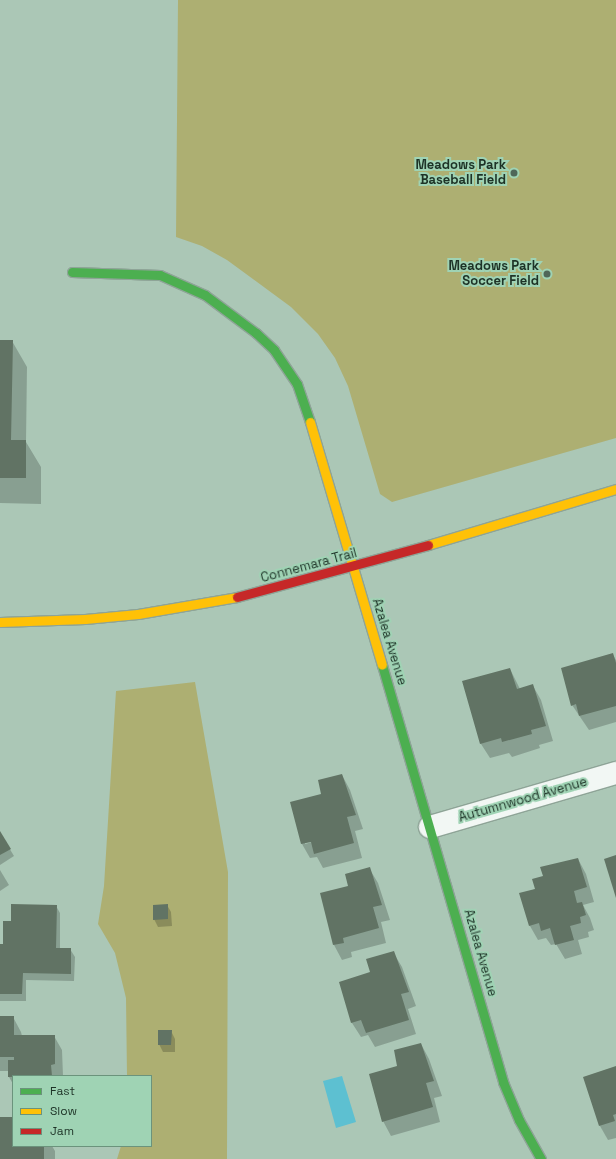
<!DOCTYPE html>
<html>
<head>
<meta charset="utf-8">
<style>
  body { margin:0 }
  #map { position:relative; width:616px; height:1159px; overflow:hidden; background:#abc7b6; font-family:"Space Grotesk",sans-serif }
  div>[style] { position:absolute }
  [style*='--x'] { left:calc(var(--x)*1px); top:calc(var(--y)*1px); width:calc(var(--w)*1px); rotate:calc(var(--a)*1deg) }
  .green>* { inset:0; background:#adaf72 }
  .water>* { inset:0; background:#5dc0d1 }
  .shadow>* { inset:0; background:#0003 }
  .building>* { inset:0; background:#617364 }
  .roads { filter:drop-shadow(1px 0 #8ea497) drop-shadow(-1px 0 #8ea497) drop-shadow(0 1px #8ea497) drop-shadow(0 -1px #8ea497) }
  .street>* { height:22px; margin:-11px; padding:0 11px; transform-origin:11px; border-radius:11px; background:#f2f7f4 }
  .fast>* { height:9px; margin:-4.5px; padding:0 4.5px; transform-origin:4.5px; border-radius:4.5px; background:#4caf50 }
  .slow>* { height:9px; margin:-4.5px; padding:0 4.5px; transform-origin:4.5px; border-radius:4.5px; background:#ffc107 }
  .jam>* { height:9px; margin:-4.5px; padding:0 4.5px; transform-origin:4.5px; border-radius:4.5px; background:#c62828 }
  .dots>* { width:11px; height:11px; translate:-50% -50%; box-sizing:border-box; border:2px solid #9fd3b4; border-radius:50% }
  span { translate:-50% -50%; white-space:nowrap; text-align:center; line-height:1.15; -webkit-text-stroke:4px #9fd3b4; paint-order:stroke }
  .poi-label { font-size:13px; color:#1e3327; font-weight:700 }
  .right { translate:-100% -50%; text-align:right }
  .street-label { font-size:13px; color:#1e3327 }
  .legend { position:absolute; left:12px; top:1075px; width:140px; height:72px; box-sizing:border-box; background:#9fd3b4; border:1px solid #6b937c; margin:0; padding:5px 7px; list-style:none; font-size:12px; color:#1e3327 }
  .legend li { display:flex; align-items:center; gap:8px; height:20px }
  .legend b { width:20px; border:1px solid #6b937c }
</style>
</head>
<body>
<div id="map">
  <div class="green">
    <div style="clip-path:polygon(178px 0,616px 0,616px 438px,392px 502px,380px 494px,348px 386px,335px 358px,318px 334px,291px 307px,227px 260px,202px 246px,176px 237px)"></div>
    <div style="clip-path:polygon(195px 682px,228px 872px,227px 1159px,117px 1159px,121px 1146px,151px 1146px,151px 1076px,127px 1076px,126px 998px,115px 953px,98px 924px,104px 886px,116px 691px)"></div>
  </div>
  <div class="water">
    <div style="clip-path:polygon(342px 1076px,356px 1122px,336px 1128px,323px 1081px)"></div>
  </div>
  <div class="shadow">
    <div style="clip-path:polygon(0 341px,12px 341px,27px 367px,26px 442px,41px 467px,41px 504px,0 503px)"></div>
    <div style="clip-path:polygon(613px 655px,616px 660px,616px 722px,589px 730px,572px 705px)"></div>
    <div style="clip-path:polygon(510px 669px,520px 689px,533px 686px,541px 700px,553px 741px,539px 745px,540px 748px,512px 757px,509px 753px,490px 758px,481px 744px,463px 682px)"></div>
    <div style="clip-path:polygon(evenodd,342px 775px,350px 790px,363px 829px,355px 831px,362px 858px,323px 868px,317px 857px,310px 858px,302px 844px,291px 803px,323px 795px,342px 775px,316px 841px,305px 844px,305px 842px,316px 841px)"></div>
    <div style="clip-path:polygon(0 833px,14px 856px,0 865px)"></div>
    <div style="clip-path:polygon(578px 859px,586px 874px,594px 902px,583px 905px,590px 918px,594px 930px,588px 932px,589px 937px,578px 940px,582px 954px,565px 959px,556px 944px,551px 945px,546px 938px,538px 940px,530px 926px,520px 894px,536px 889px,544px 877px)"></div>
    <div style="clip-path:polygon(369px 868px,378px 883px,390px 920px,381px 922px,386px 943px,351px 952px,352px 957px,342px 960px,334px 945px,321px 894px,349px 887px)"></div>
    <div style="clip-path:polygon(0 870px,9px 885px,0 891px)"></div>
    <div style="clip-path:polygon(167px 905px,171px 912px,172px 926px,158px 927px,154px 919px)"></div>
    <div style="clip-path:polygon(56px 906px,60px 913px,60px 949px,70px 949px,75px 957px,74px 981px,26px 980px,26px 1001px,0 1001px,0 945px,3px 945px)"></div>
    <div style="clip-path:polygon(393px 952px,402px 967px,416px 1006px,408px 1009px,416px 1034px,375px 1047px,368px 1035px,361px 1037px,352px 1023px,340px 983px,371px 973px)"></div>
    <div style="clip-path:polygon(0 1017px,13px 1017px,21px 1032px,22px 1036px,54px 1036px,62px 1050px,63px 1076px,13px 1076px,13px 1084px,9px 1077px,9px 1071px,0 1071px)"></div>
    <div style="clip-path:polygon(171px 1031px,175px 1039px,175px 1052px,163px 1052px,159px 1044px)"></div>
    <div style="clip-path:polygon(421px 1044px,429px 1059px,442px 1096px,434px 1098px,440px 1122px,391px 1136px,383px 1121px,399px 1066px)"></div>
    <div style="clip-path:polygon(616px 1067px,616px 1138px,608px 1140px,600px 1126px)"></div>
    <div style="clip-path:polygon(0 1118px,13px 1118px,13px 1146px,52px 1146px,55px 1151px,55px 1159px,0 1159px)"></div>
  </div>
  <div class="building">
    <div style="clip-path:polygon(0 340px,13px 340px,11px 440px,26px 440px,26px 478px,0 478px)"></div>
    <div style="clip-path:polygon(613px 653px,616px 663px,616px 706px,579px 716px,576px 704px,571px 706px,561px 668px)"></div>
    <div style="clip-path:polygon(510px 668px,517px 689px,533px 684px,546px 726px,531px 730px,532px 734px,502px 742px,501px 738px,480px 744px,462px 681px)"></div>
    <div style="clip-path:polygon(342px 774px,356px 815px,347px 817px,354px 843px,314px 854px,311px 842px,301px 844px,290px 802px,321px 794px,318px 780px)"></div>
    <div style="clip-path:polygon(0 831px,11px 849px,0 855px)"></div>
    <div style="clip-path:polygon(616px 855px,616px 898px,604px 859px)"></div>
    <div style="clip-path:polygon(578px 858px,587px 887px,574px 891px,577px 903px,582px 902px,586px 915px,580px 917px,581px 923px,570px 926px,574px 940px,555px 945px,550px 928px,541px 931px,539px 923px,529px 926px,519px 893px,535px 889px,532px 879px,543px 876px,540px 867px)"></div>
    <div style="clip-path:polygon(370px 867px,382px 905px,373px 907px,379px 928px,343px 938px,344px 943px,333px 945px,320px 893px,348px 886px,345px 874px)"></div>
    <div style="clip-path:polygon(11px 904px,57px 905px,56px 948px,71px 948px,71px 974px,23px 973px,22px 994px,0 994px,0 944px,3px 944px,3px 921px,11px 921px)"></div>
    <div style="clip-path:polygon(168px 904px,168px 919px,153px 920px,153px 905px)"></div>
    <div style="clip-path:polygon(394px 951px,409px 992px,401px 994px,409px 1020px,366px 1033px,361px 1020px,351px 1023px,339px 982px,370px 972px,366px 959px)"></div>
    <div style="clip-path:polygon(0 1016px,14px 1016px,14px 1035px,55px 1035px,55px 1064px,51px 1065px,52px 1076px,8px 1077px,8px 1060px,14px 1060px,14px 1057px,0 1057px)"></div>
    <div style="clip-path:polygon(158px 1030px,172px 1030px,171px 1045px,158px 1045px)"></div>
    <div style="clip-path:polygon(421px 1043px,434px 1081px,426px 1083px,433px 1107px,382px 1122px,369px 1074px,397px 1066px,394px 1050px)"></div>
    <div style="clip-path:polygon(616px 1066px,616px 1114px,613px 1115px,615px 1121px,599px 1126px,583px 1077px)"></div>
    <div style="clip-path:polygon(0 1117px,13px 1117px,13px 1146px,44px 1146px,44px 1159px,0 1159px)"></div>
  </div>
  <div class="roads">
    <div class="street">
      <div style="--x:430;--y:827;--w:194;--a:-16.2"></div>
    </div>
    <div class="fast">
      <div style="--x:72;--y:272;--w:88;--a:2"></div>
      <div style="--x:160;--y:275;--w:49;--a:24"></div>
      <div style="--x:205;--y:295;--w:64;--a:36.7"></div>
      <div style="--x:256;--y:333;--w:25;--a:43"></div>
      <div style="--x:274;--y:350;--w:41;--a:55.9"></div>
      <div style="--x:297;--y:384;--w:40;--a:71.1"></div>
      <div style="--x:382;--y:665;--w:434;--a:73.8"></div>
      <div style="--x:503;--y:1082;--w:41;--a:67.2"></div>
      <div style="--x:519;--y:1120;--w:45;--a:60.6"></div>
    </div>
    <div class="slow">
      <div style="--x:310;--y:422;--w:253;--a:73.5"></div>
      <div style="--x:428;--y:545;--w:196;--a:-16.6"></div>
      <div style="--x:0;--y:622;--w:85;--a:-2"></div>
      <div style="--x:85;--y:619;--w:53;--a:-5.4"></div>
      <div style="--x:138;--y:614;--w:100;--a:-9.7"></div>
    </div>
    <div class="jam">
      <div style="--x:237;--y:597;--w:198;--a:-15.2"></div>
    </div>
  </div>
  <div class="dots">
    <div style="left:514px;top:173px;background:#4f6759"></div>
    <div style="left:547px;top:274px;background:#4f6759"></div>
  </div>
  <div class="poi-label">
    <span class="right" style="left:506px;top:173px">Meadows Park<br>Baseball Field</span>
    <span class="right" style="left:539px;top:274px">Meadows Park<br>Soccer Field</span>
  </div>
  <div class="street-label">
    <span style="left:309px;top:566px;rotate:-15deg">Connemara Trail</span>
    <span style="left:389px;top:642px;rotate:73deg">Azalea Avenue</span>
    <span style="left:523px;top:800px;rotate:-16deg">Autumnwood Avenue</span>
    <span style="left:480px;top:953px;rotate:74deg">Azalea Avenue</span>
  </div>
  <ul class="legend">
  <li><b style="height:5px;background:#4caf50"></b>Fast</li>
  <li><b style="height:5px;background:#ffc107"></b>Slow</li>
  <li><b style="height:5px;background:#c62828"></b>Jam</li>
  </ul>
</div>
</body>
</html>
